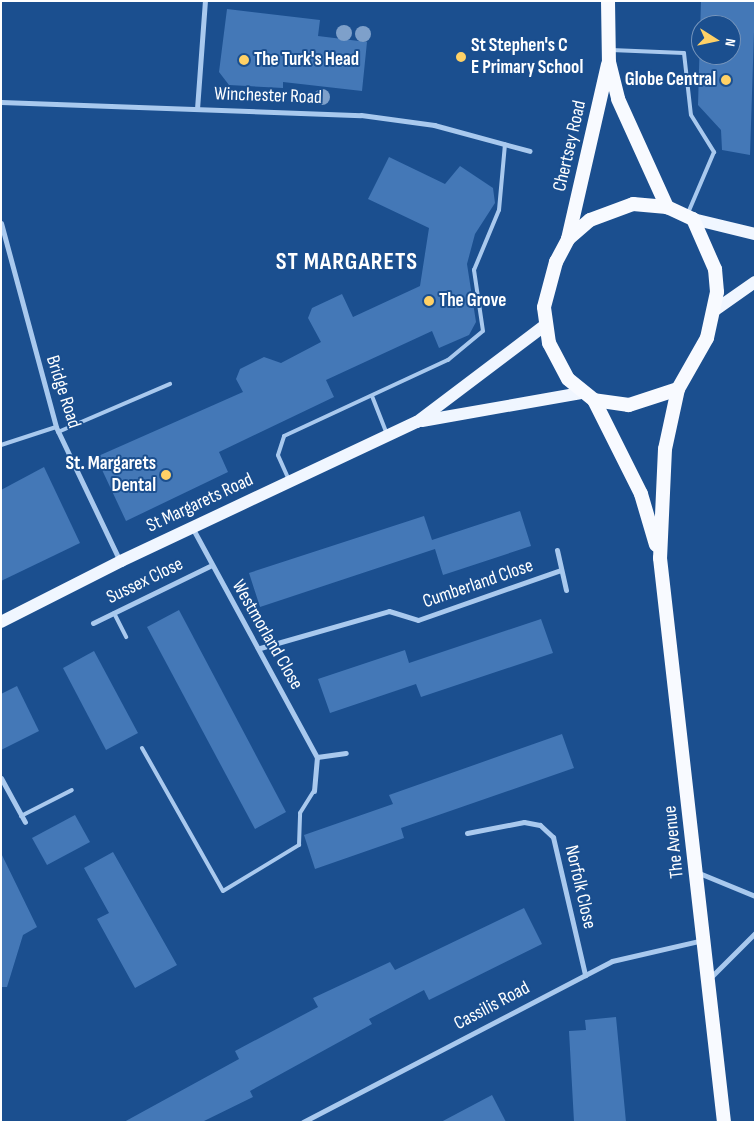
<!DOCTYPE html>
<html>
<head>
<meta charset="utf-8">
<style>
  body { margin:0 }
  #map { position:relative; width:756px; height:1123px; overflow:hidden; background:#1b4f8f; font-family:"Sofia Sans Condensed",sans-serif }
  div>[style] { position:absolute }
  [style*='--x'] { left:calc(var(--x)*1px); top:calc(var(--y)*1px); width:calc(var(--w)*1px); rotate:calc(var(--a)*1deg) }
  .building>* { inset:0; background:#4478b7 }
  .service>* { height:4px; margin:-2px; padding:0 2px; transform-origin:2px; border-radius:2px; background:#a9c9ee }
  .minor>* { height:5px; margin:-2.5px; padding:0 2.5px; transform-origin:2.5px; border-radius:2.5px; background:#a9c9ee }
  .primary>* { height:12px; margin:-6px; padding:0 6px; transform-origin:6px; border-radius:6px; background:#f0f6ff }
  .trunk>* { height:14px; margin:-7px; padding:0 7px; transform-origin:7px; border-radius:7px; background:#f8faff }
  .trees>* { width:16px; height:16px; margin:-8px; border-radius:50%; background:#7ea0ca }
  .dots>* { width:14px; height:14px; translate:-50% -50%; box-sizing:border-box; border:2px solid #1b4f8f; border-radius:50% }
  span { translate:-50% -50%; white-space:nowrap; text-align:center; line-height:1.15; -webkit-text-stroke:4px #1b4f8f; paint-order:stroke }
  .poi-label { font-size:19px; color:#fff; font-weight:700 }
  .left { translate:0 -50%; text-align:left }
  .right { translate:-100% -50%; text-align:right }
  .street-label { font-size:19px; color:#fff }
  .district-label { font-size:24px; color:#fff; font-weight:700; letter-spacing:1px }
  .frame { position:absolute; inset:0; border:2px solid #fff; pointer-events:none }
  .north { position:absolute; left:691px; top:15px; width:50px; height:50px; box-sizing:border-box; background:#1b4f8f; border:1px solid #7695bc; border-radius:50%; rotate:100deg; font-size:14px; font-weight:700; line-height:20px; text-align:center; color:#fff }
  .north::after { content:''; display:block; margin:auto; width:18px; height:22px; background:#ffd166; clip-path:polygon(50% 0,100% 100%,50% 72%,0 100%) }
</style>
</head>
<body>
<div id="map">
  <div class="building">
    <div style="clip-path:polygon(evenodd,701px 1px,755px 1px,750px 155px,722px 150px,721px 130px,698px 105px,701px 1px,701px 25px,731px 25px,731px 55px,701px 55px,701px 25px)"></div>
    <div style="clip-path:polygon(227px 9px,320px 20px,318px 36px,367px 42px,362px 91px,283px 82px,283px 88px,229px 85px,219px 72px)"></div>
    <div style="clip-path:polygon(389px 157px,445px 184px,460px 166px,493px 188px,495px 203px,475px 234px,467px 264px,476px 322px,469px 335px,439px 348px,432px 331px,326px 380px,334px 397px,219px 452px,228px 472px,126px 521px,96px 457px,243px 392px,236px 379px,240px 369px,264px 357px,281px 363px,321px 342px,308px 318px,312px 308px,342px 294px,353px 317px,420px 286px,429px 228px,368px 199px)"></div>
    <div style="clip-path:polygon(44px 467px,80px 543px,1px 581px,1px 490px)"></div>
    <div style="clip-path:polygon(520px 511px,531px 546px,443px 575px,435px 549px,260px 607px,249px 573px,424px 516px,432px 540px)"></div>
    <div style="clip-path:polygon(179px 610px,286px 812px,255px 829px,147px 627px)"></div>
    <div style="clip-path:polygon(541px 619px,553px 653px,421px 697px,416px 684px,330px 713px,318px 679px,405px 650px,409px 663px)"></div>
    <div style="clip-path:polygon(94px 651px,138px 733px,106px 750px,63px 668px)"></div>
    <div style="clip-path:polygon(17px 686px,39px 731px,1px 750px,1px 694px)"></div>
    <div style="clip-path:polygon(562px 734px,574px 768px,401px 828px,404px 838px,315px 869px,304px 835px,393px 804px,389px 795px)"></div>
    <div style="clip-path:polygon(75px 815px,90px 842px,47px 865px,32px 838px)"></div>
    <div style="clip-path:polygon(113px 852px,177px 965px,135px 988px,97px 919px,109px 913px,84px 868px)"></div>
    <div style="clip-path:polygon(1px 853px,37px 927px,23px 935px,7px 987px,1px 987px)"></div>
    <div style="clip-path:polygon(524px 908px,542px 944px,429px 1000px,424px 990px,369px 1019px,372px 1024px,250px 1091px,253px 1097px,202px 1122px,124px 1122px,239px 1059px,235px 1051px,318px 1007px,313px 998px,390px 962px,395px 970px)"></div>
    <div style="clip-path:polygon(616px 1017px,626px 1122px,574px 1122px,569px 1031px,586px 1030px,585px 1020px)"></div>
    <div style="clip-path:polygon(492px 1095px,506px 1122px,441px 1122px)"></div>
  </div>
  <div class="service">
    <div style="--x:611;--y:50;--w:73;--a:2.4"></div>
    <div style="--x:684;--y:53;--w:62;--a:83.6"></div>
    <div style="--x:691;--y:115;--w:44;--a:58.1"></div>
    <div style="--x:714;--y:152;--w:66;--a:113.1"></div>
    <div style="--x:372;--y:396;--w:41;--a:68.5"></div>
    <div style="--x:58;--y:432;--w:122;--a:-23.2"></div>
    <div style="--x:1;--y:445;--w:58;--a:-18.1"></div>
    <div style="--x:289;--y:480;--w:27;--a:-114"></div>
    <div style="--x:278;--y:455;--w:20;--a:-72"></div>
    <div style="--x:284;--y:436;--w:181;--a:-24.9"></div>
    <div style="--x:448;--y:360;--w:45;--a:-39.6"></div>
    <div style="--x:483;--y:331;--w:62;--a:-98.4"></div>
    <div style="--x:474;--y:270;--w:65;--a:-67.4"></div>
    <div style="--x:499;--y:210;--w:66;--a:-84.8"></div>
    <div style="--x:114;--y:613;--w:27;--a:63"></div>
    <div style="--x:142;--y:748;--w:164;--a:60.5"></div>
    <div style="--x:223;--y:891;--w:89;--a:-31.2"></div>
    <div style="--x:299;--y:845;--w:32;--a:-88"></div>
    <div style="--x:300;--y:813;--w:26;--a:-58"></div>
    <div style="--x:21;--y:816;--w:57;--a:-27"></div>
  </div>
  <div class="minor">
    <div style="--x:1;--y:102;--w:360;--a:2.1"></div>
    <div style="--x:361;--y:115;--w:74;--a:7.8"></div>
    <div style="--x:434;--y:125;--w:99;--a:15.2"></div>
    <div style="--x:197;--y:109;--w:108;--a:-85.8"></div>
    <div style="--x:1;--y:223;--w:211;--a:74.9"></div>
    <div style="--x:56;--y:427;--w:148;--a:64.5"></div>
    <div style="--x:193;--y:529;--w:260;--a:61.5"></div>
    <div style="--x:317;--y:757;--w:29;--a:-8"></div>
    <div style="--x:557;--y:550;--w:41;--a:77.3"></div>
    <div style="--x:93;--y:623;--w:130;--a:-26"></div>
    <div style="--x:260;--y:648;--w:134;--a:-16"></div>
    <div style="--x:389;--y:611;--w:30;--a:17"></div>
    <div style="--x:418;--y:620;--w:151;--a:-19.3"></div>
    <div style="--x:1;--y:778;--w:50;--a:61.4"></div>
    <div style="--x:314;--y:791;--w:34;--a:-85"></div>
    <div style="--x:467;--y:833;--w:58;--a:-10.9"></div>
    <div style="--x:524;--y:822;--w:16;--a:11"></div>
    <div style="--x:540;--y:825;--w:18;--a:43"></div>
    <div style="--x:553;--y:837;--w:142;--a:76.9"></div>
    <div style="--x:699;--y:873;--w:61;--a:22.3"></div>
    <div style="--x:711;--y:977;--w:62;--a:-45"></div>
    <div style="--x:303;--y:1122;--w:348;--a:-27.5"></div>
    <div style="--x:612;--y:961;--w:93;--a:-13"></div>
  </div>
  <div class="primary">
    <div style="--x:693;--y:219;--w:64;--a:13.6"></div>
    <div style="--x:715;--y:310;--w:49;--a:-35"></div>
    <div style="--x:422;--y:421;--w:160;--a:-10"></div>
    <div style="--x:1;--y:622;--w:135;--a:-26.9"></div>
    <div style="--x:121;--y:561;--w:327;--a:-25.2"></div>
    <div style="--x:417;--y:422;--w:159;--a:-37.1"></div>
  </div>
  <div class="trunk">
    <div style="--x:608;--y:1;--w:61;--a:89.1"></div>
    <div style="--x:609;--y:62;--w:38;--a:76"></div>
    <div style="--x:618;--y:99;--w:119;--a:65.6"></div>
    <div style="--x:633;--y:204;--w:34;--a:5"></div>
    <div style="--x:667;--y:207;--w:29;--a:25"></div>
    <div style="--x:693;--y:219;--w:55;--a:66.3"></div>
    <div style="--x:715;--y:269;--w:23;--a:85"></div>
    <div style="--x:717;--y:292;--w:47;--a:102.3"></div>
    <div style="--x:707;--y:338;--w:59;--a:119.6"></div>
    <div style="--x:678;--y:389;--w:52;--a:161.9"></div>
    <div style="--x:629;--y:405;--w:35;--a:-172"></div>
    <div style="--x:594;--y:400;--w:33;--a:-141"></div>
    <div style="--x:568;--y:379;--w:41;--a:-117.8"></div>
    <div style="--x:549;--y:343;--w:36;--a:-98"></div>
    <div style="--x:544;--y:307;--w:47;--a:-75.1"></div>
    <div style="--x:556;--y:262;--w:26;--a:-62"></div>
    <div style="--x:568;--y:239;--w:29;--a:-41"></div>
    <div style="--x:590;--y:220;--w:46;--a:-20.4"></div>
    <div style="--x:568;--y:239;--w:179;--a:-77.1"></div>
    <div style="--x:678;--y:389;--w:61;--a:102.2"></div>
    <div style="--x:665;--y:449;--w:109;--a:92.6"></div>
    <div style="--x:660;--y:558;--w:568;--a:83.53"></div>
    <div style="--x:594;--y:400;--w:105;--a:63.4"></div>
    <div style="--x:641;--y:494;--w:53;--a:73.6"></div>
  </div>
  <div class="trees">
    <div style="left:344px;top:33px"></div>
    <div style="left:363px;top:34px"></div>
    <div style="left:322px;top:97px"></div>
  </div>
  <div class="dots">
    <div style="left:461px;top:57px;background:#ffd166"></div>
    <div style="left:244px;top:60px;background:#ffd166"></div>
    <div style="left:726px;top:80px;background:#ffd166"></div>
    <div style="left:429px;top:301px;background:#ffd166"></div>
    <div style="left:166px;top:475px;background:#ffd166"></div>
  </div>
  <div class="poi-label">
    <span class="left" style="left:471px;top:57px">St Stephen's C<br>E Primary School</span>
    <span class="left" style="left:254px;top:60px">The Turk's Head</span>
    <span class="right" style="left:716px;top:80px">Globe Central</span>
    <span class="left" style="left:439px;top:301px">The Grove</span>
    <span class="right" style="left:156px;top:475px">St. Margarets<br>Dental</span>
  </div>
  <div class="street-label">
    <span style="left:268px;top:96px;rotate:2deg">Winchester Road</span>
    <span style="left:570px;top:146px;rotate:-77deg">Chertsey Road</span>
    <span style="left:63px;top:392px;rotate:72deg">Bridge Road</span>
    <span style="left:200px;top:503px;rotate:-25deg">St Margarets Road</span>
    <span style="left:145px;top:581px;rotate:-26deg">Sussex Close</span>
    <span style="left:478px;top:584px;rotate:-19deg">Cumberland Close</span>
    <span style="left:267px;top:635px;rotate:60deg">Westmorland Close</span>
    <span style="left:674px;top:842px;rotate:-96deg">The Avenue</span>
    <span style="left:580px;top:887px;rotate:77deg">Norfolk Close</span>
    <span style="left:492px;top:1006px;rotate:-28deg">Cassilis Road</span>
  </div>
  <div class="district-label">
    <span style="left:347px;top:262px">ST MARGARETS</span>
  </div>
  <div class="frame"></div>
  <div class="north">N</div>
</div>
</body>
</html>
